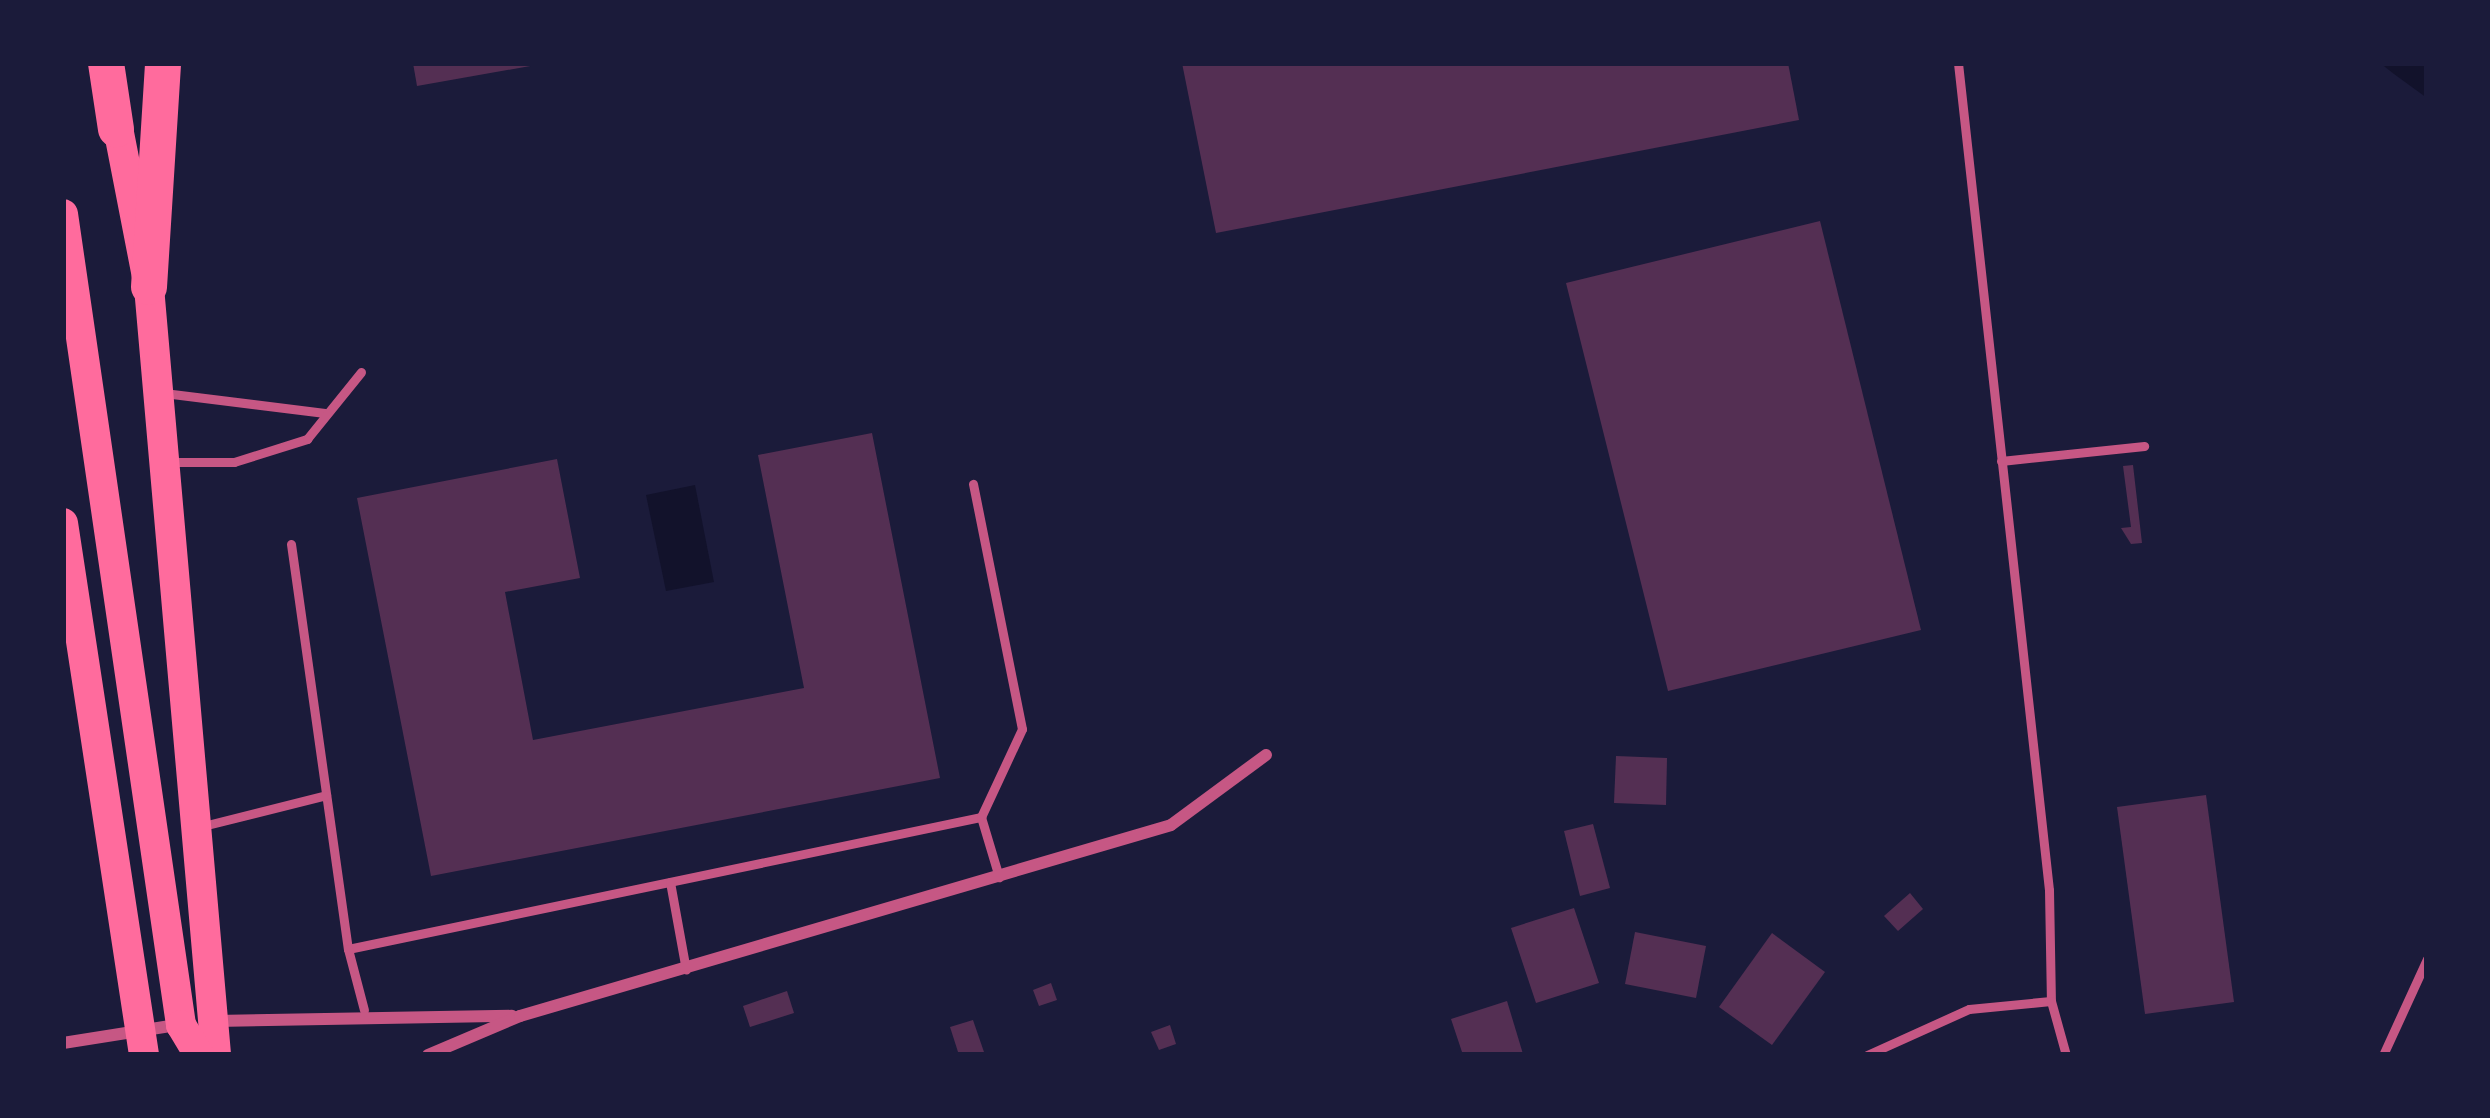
<!DOCTYPE html>
<html>
<head>
<meta charset="utf-8">
<style>
  body { margin:0 }
  #map { position:relative; width:2490px; height:1118px; overflow:hidden; background:#1b1b3a; font-family:Barlow,sans-serif }
  div>[style] { position:absolute }
  [style*='--x'] { left:calc(var(--x)*1px); top:calc(var(--y)*1px); width:calc(var(--w)*1px); rotate:calc(var(--a)*1deg) }
  .water>* { inset:0; background:#12122b }
  .building>* { inset:0; background:#542f53 }
  .service>* { height:9px; margin:-4.5px; padding:0 4.5px; transform-origin:4.5px; border-radius:4.5px; background:#c65784 }
  .minor>* { height:12px; margin:-6px; padding:0 6px; transform-origin:6px; border-radius:6px; background:#c65784 }
  .primary>* { height:30px; margin:-15px; padding:0 15px; transform-origin:15px; border-radius:15px; background:#ff6b9d }
  .motorway>* { height:36px; margin:-18px; padding:0 18px; transform-origin:18px; border-radius:18px; background:#ff6b9d }
  span { translate:-50% -50%; white-space:nowrap; text-align:center; line-height:1.15; -webkit-text-stroke:12px #1b1b3a; paint-order:stroke }
  .frame { position:absolute; inset:0; border:66px solid #1b1b3a; pointer-events:none }
</style>
</head>
<body>
<div id="map">
  <div class="water">
    <div style="clip-path:polygon(2380px 63px,2427px 63px,2427px 98px,2394px 74px)"></div>
    <div style="clip-path:polygon(695px 485px,714px 582px,666px 591px,646px 495px)"></div>
  </div>
  <div class="building">
    <div style="clip-path:polygon(413px 63px,535px 63px,536px 65px,417px 86px)"></div>
    <div style="clip-path:polygon(1182px 63px,1788px 63px,1799px 120px,1216px 233px)"></div>
    <div style="clip-path:polygon(1820px 221px,1921px 630px,1668px 691px,1566px 283px)"></div>
    <div style="clip-path:polygon(872px 433px,940px 778px,431px 876px,357px 498px,557px 459px,580px 578px,505px 592px,533px 740px,804px 688px,758px 455px)"></div>
    <div style="clip-path:polygon(2133px 465px,2142px 543px,2131px 544px,2121px 528px,2131px 527px,2123px 466px)"></div>
    <div style="clip-path:polygon(1616px 756px,1667px 758px,1666px 805px,1614px 803px)"></div>
    <div style="clip-path:polygon(2206px 795px,2234px 1002px,2145px 1014px,2117px 807px)"></div>
    <div style="clip-path:polygon(1593px 824px,1610px 888px,1580px 896px,1564px 831px)"></div>
    <div style="clip-path:polygon(1910px 893px,1923px 909px,1898px 931px,1884px 916px)"></div>
    <div style="clip-path:polygon(1574px 908px,1599px 983px,1536px 1003px,1511px 928px)"></div>
    <div style="clip-path:polygon(1635px 932px,1706px 946px,1696px 998px,1625px 984px)"></div>
    <div style="clip-path:polygon(1772px 933px,1825px 972px,1772px 1045px,1719px 1007px)"></div>
    <div style="clip-path:polygon(1051px 983px,1057px 1000px,1039px 1006px,1033px 990px)"></div>
    <div style="clip-path:polygon(787px 991px,794px 1013px,750px 1027px,743px 1006px)"></div>
    <div style="clip-path:polygon(1507px 1001px,1523px 1054px,1463px 1055px,1451px 1019px)"></div>
    <div style="clip-path:polygon(973px 1020px,985px 1055px,959px 1055px,950px 1027px)"></div>
    <div style="clip-path:polygon(1170px 1025px,1176px 1044px,1159px 1050px,1151px 1032px)"></div>
  </div>
  <div class="service">
    <div style="--x:1958;--y:63;--w:832;--a:83.72"></div>
    <div style="--x:2049;--y:890;--w:111;--a:89"></div>
    <div style="--x:164;--y:393;--w:162;--a:7.1"></div>
    <div style="--x:2001;--y:461;--w:144;--a:-6"></div>
    <div style="--x:169;--y:462;--w:65;--a:0"></div>
    <div style="--x:234;--y:462;--w:77;--a:-17.5"></div>
    <div style="--x:307;--y:439;--w:86;--a:-51.1"></div>
    <div style="--x:291;--y:544;--w:409;--a:82"></div>
    <div style="--x:348;--y:949;--w:647;--a:-11.78"></div>
    <div style="--x:981;--y:817;--w:97;--a:-65"></div>
    <div style="--x:1022;--y:729;--w:250;--a:-101.3"></div>
    <div style="--x:981;--y:817;--w:63;--a:73.3"></div>
    <div style="--x:203;--y:826;--w:127;--a:-14.1"></div>
    <div style="--x:670;--y:882;--w:89;--a:79.7"></div>
    <div style="--x:348;--y:949;--w:63;--a:75.3"></div>
    <div style="--x:1867;--y:1055;--w:112;--a:-24.3"></div>
    <div style="--x:1969;--y:1009;--w:82;--a:-5.6"></div>
    <div style="--x:2051;--y:1001;--w:56;--a:74.5"></div>
    <div style="--x:2383;--y:1055;--w:106;--a:-65.4"></div>
  </div>
  <div class="minor">
    <div style="--x:215;--y:1021;--w:297;--a:-1"></div>
    <div style="--x:63;--y:1043;--w:115;--a:-9"></div>
    <div style="--x:428;--y:1055;--w:100;--a:-23"></div>
    <div style="--x:520;--y:1016;--w:678;--a:-16.35"></div>
    <div style="--x:1171;--y:825;--w:118;--a:-36.4"></div>
  </div>
  <div class="primary">
    <div style="--x:114;--y:107;--w:183;--a:79"></div>
    <div style="--x:149;--y:287;--w:771;--a:85.01"></div>
    <div style="--x:63;--y:214;--w:820;--a:81.72"></div>
    <div style="--x:181;--y:1025;--w:35;--a:59"></div>
    <div style="--x:63;--y:523;--w:538;--a:81.34"></div>
  </div>
  <div class="motorway">
    <div style="--x:106;--y:63;--w:67;--a:81.4"></div>
    <div style="--x:149;--y:287;--w:224;--a:-86.4"></div>
  </div>
  <div class="frame"></div>
</div>
</body>
</html>
